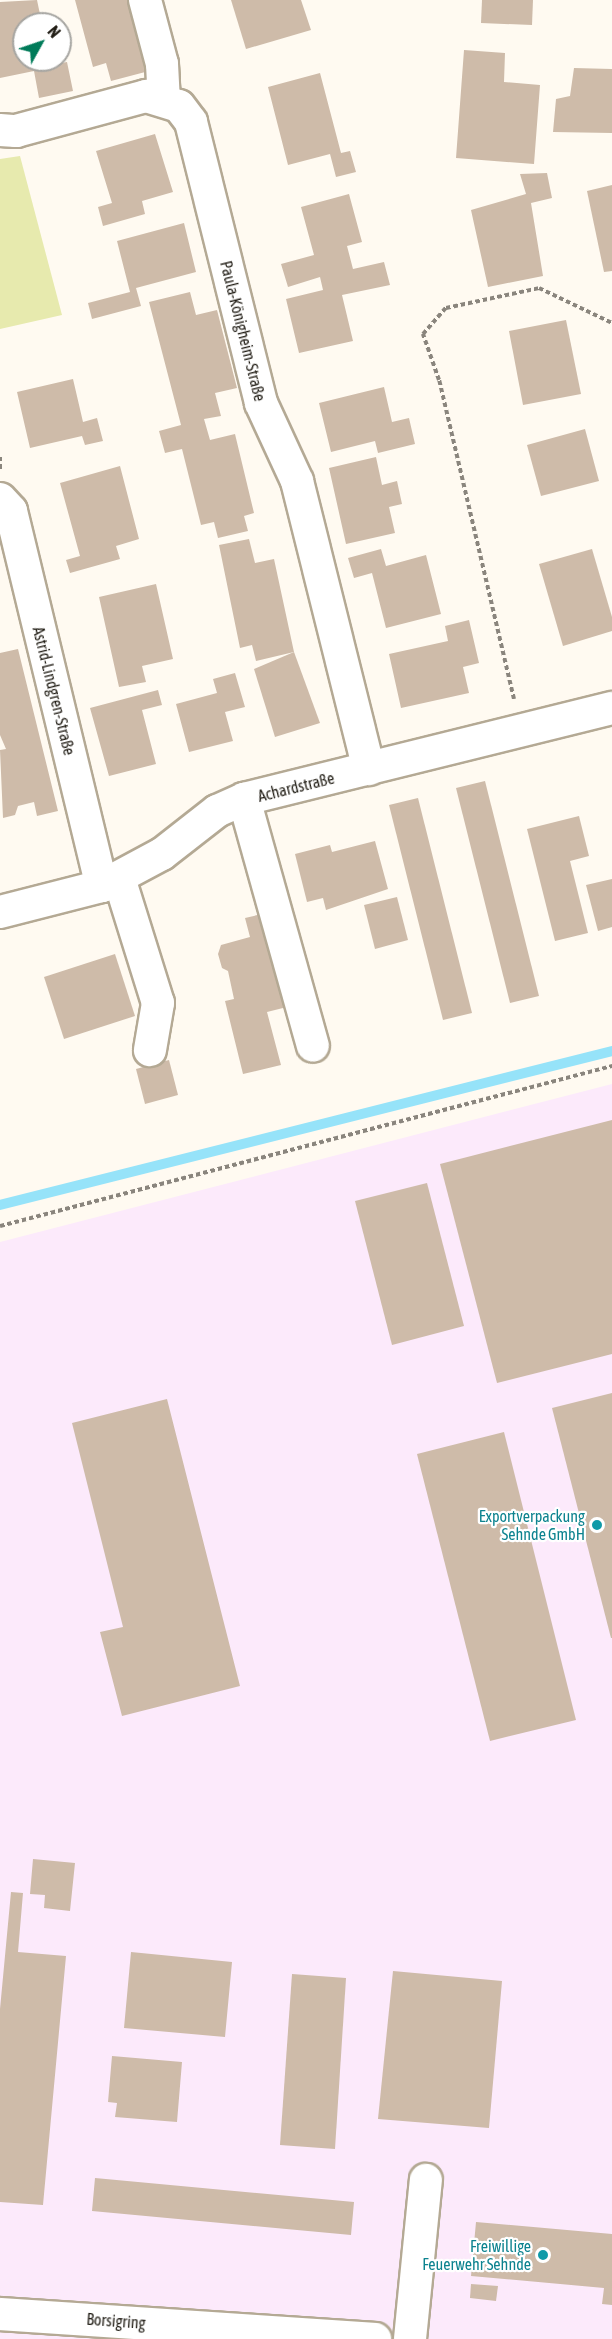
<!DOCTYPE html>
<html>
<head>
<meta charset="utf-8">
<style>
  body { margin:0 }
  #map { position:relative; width:612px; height:2339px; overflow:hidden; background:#fffaf1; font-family:"Asap Condensed",sans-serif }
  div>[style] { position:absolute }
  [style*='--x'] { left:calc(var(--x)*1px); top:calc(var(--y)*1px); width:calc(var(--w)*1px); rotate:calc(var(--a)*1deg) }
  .industrial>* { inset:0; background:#fceafb }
  .green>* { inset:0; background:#e7eaae }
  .stream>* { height:10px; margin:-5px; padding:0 5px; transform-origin:5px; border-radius:5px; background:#96e3f9 }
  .building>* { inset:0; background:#cebba9 }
  .path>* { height:4px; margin-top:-2px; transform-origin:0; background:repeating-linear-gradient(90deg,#8a857d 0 4.5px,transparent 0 7.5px) }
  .roads { filter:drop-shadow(2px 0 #b4a994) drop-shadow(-2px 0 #b4a994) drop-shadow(0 2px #b4a994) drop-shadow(0 -2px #b4a994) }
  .minor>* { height:32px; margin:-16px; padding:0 16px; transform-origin:16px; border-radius:16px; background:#fff }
  .dots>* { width:16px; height:16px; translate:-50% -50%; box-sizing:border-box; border:3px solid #fff; border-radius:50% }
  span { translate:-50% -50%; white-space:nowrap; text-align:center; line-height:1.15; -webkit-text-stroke:4.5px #fff; paint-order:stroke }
  .street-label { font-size:16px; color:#211d15 }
  .culture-label { font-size:16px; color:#0d838f }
  .right { translate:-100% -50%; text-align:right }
  .north { position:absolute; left:12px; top:12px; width:60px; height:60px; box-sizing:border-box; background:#fff; border:2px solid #a6a5a1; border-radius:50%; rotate:50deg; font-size:16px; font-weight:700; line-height:24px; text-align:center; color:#211d15 }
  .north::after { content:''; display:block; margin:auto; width:21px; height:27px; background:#007b59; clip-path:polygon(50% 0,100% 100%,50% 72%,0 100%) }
</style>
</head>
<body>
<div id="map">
  <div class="industrial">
    <div style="clip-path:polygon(612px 1084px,612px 2339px,0 2339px,0 1242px)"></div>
  </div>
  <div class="green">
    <div style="clip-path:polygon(20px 156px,62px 315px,0 329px,0 159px)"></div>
  </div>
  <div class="stream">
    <div style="--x:0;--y:1205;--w:631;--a:-14.12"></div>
  </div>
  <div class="building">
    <div style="clip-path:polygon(37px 0,42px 24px,24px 24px,24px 60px,49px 60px,50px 65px,67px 62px,73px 91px,39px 98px,34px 71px,0 78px,0 2px)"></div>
    <div style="clip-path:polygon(75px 0,131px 0,149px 71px,111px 81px,106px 63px,93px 67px)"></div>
    <div style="clip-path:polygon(231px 0,301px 0,311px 30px,246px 49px)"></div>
    <div style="clip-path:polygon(482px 0,533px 0,532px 25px,481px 23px)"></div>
    <div style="clip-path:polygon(464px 50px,505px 53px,504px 82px,540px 85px,534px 164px,456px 158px)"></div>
    <div style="clip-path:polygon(574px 68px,612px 69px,612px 133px,553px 132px,556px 99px,570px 96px)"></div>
    <div style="clip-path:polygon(320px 73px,341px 153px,350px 151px,356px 172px,336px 177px,330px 154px,288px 165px,268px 87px)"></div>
    <div style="clip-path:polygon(155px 134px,173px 192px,142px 201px,145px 214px,103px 226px,98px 207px,112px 203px,96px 151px)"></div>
    <div style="clip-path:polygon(547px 173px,552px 198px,531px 203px,543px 276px,488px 287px,471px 210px,526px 194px,520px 174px)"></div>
    <div style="clip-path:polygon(612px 185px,612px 271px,604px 272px,587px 191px)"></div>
    <div style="clip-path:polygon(349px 194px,362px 242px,347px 246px,353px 269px,384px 262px,390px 285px,342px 295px,353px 341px,299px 353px,286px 299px,323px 290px,320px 277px,288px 287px,281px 264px,314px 255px,301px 207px)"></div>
    <div style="clip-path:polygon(184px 223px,196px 272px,136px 288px,141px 306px,92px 319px,88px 303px,130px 292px,117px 241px)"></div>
    <div style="clip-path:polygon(190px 292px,196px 315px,217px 310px,237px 388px,215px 393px,221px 416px,204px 419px,210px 440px,235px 434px,254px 513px,244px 516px,248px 531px,218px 538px,214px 522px,201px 525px,182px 449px,165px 453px,159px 431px,181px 425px,149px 302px)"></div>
    <div style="clip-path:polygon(566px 320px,581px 394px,523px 405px,509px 331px)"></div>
    <div style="clip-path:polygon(73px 379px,83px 422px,97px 418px,103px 441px,85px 445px,82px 436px,30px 448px,17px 392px)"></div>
    <div style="clip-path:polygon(384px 387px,392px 422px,409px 418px,415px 444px,378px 453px,375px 441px,331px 452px,319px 403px)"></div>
    <div style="clip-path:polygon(585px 429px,599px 481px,541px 496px,527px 445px)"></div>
    <div style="clip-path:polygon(376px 457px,382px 485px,397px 481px,402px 504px,389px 507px,395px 533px,346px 544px,329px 468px)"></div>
    <div style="clip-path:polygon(120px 466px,139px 539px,116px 546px,120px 559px,70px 573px,66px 560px,80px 556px,60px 483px)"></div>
    <div style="clip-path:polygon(249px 539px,255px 563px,274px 559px,294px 652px,256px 661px,252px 645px,240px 648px,219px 545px)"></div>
    <div style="clip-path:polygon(381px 549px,386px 566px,426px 555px,441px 614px,386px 628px,372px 573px,354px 578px,348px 558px)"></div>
    <div style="clip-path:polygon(592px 549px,612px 617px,612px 631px,563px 646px,539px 564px)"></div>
    <div style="clip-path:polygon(156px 584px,173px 659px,142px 666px,146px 682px,119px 687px,99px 597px)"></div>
    <div style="clip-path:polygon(469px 620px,479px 663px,463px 667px,469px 693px,401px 708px,389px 654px,448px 641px,445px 626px)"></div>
    <div style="clip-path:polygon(18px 649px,58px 811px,37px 816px,34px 802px,18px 806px,15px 815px,3px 818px,0 750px,6px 749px,0 735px,0 653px)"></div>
    <div style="clip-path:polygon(294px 652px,320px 723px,275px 737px,254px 669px)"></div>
    <div style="clip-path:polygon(235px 673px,245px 707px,225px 712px,233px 741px,189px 752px,176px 704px,217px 693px,213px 679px)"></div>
    <div style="clip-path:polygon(158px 690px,162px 705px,142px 710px,156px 764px,109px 776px,90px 708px)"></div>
    <div style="clip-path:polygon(485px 781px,539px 996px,510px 1003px,456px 788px)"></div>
    <div style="clip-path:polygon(418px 798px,472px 1013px,443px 1020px,389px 805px)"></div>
    <div style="clip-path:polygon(579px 816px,589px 856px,570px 861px,588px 933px,555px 941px,527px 829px)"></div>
    <div style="clip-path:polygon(375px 841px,388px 889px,326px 910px,323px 898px,307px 902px,295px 854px,330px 845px,332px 852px)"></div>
    <div style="clip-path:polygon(612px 879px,612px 927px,598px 931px,586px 885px)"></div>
    <div style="clip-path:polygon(397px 897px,408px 940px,375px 949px,364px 905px)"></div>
    <div style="clip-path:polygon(266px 913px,287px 1007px,267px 1012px,281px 1065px,243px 1074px,225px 1001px,234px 999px,228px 971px,222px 968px,218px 954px,221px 945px,250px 937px,245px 918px)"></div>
    <div style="clip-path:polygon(115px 954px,135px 1016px,64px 1039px,44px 977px)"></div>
    <div style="clip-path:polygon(169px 1060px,178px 1095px,145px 1104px,136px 1069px)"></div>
    <div style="clip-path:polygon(612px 1120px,612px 1354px,497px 1383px,440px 1164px)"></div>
    <div style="clip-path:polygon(427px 1183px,464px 1326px,392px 1345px,355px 1201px)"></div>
    <div style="clip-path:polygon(612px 1393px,612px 1638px,611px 1638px,552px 1408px)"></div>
    <div style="clip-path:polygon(167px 1399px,240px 1686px,122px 1716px,100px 1632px,123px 1627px,72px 1423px)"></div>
    <div style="clip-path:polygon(504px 1432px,576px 1720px,490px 1741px,417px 1454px)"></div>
    <div style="clip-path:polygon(33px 1859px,75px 1863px,70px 1911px,44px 1908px,45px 1895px,30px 1894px)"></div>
    <div style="clip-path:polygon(11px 1892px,23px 1893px,18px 1952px,66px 1956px,43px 2205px,0 2202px,0 2009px)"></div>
    <div style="clip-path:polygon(131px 1952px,232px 1962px,225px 2037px,124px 2028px)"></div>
    <div style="clip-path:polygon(393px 1971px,502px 1981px,489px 2128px,378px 2119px)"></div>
    <div style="clip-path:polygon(292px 1974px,346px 1978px,335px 2149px,280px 2145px)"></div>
    <div style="clip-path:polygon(112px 2056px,182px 2062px,177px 2122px,115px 2117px,117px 2103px,108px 2102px)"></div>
    <div style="clip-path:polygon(95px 2178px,354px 2202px,351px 2235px,92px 2211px)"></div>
    <div style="clip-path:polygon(476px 2222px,612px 2234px,612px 2305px,602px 2304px,604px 2288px,471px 2276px)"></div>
    <div style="clip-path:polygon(471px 2284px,498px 2286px,496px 2301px,470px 2298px)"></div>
  </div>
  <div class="path">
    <div style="--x:0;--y:457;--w:12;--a:90"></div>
    <div style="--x:514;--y:699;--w:328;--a:-103.2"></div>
    <div style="--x:439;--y:380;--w:49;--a:-109.2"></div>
    <div style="--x:423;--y:334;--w:35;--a:-49"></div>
    <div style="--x:446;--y:308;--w:95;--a:-12.1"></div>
    <div style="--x:539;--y:288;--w:81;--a:25.6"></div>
    <div style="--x:0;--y:1226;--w:633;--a:-14.65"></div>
  </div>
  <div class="roads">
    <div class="minor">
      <div style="--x:145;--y:0;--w:66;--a:75.1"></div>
      <div style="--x:162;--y:64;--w:35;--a:87"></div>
      <div style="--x:0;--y:130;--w:16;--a:4"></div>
      <div style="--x:16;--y:131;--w:135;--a:-15.1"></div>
      <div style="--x:146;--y:96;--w:34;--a:17"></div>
      <div style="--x:179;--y:106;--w:20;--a:53"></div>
      <div style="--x:191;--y:122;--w:290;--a:76"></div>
      <div style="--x:261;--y:403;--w:86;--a:65.2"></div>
      <div style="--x:297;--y:481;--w:297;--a:76"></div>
      <div style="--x:0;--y:499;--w:16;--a:47"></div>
      <div style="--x:11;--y:511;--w:386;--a:76.4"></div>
      <div style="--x:244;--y:799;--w:256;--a:74.4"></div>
      <div style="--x:119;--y:878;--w:131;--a:72.7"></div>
      <div style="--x:158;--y:1003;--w:48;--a:99.7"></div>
      <div style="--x:0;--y:912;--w:105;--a:-14.3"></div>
      <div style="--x:102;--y:886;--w:68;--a:-28.1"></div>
      <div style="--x:162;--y:854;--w:70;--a:-38"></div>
      <div style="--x:217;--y:811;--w:30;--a:-24"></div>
      <div style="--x:244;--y:799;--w:379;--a:-13.9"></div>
      <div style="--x:0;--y:2314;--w:376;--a:3.8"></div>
      <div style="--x:410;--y:2339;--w:160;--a:-84.3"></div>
    </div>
  </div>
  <div class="dots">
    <div style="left:597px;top:1525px;background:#0f9aa8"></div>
    <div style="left:543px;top:2255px;background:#0f9aa8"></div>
  </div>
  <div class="street-label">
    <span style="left:243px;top:331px;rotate:76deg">Paula-Königheim-Straße</span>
    <span style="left:54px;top:691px;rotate:76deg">Astrid-Lindgren-Straße</span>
    <span style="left:296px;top:787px;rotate:-14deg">Achardstraße</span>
    <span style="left:116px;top:2321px;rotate:4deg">Borsigring</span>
  </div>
  <div class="culture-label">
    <span class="right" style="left:585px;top:1525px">Exportverpackung<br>Sehnde GmbH</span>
    <span class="right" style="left:531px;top:2255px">Freiwillige<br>Feuerwehr Sehnde</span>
  </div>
  <div class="north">N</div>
</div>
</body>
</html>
